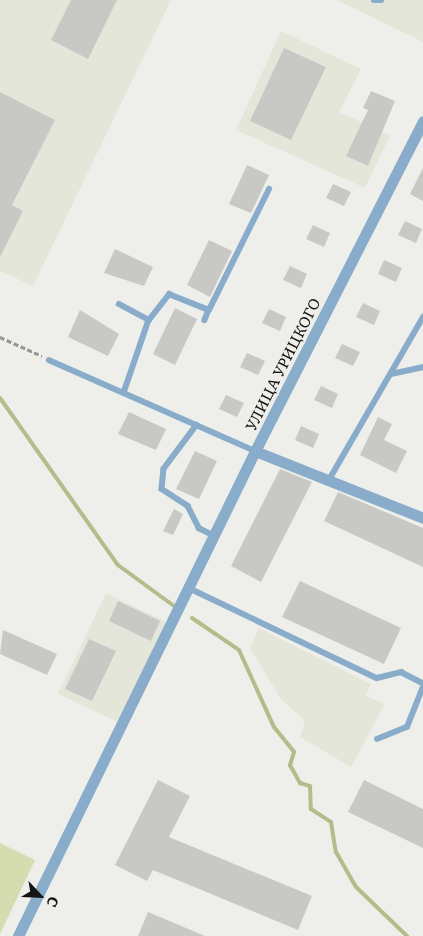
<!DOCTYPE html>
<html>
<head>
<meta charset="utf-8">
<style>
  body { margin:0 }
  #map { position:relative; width:423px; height:936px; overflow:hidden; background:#eeefeb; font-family:Literata,serif }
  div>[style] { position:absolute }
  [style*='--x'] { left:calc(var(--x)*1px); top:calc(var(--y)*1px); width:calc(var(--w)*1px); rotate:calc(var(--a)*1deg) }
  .built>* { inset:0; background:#e4e6da }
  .green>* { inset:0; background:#d4dcb0 }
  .stream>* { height:4px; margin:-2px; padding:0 2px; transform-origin:2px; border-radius:2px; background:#b4bc8a }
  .building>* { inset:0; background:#c8c9c5 }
  .path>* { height:2.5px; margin-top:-1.25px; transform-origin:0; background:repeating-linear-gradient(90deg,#969693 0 5px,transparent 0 7.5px) }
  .service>* { height:5.5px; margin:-2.75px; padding:0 2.75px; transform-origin:2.75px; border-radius:2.75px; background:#88acc9 }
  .minor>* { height:11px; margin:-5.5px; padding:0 5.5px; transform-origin:5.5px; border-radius:5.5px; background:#88acc9 }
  span { translate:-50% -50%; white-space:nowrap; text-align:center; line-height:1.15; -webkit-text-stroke:4px #eeefeb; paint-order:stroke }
  .street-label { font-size:15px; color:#141412 }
  .north { position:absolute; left:15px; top:871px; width:50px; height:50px; -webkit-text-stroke:4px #eeefeb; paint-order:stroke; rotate:115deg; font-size:14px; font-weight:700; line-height:20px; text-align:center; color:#141412 }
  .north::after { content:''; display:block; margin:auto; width:18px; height:22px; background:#141412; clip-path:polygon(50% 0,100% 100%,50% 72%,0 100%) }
</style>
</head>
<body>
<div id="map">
  <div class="built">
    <div style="clip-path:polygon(0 0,171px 0,33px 286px,0 271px)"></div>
    <div style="clip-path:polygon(337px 0,423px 0,423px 42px)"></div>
    <div style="clip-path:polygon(281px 31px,361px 69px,339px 112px,390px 135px,365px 188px,236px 130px)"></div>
    <div style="clip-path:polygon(106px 593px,166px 622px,118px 722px,58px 694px)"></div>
    <div style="clip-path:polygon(259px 628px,371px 684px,366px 696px,385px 704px,351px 767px,300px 737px,305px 721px,281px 699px,250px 648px)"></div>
  </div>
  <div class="green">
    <div style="clip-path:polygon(0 843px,35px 860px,0 934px)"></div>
  </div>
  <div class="stream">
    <div style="--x:0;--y:398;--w:204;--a:54.8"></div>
    <div style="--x:118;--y:565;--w:69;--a:36.2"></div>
    <div style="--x:192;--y:618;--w:57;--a:34.2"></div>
    <div style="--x:239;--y:650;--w:85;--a:65.6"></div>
    <div style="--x:274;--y:727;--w:32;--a:51"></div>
    <div style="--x:294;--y:752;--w:14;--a:107"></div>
    <div style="--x:290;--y:765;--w:21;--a:61"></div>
    <div style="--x:300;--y:783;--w:10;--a:17"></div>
    <div style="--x:310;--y:786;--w:23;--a:88"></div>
    <div style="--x:311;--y:809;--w:24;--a:33"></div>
    <div style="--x:331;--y:822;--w:30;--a:81"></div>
    <div style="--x:336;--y:852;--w:40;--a:60.3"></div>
    <div style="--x:356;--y:887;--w:71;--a:43.9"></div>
  </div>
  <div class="building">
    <div style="clip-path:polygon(71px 0,117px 0,88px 59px,51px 40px)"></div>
    <div style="clip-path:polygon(284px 48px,326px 67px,291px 140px,250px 121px)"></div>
    <div style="clip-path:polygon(371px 91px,395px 101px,368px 166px,346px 156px,368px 110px,363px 108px)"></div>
    <div style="clip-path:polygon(0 92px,55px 120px,12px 205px,23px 211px,0 257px)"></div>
    <div style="clip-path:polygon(247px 165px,269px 175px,251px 213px,229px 204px)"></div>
    <div style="clip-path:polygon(423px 168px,423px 201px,410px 194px)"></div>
    <div style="clip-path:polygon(333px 184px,351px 192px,344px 206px,326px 198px)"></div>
    <div style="clip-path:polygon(405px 221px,422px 229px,416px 243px,398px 235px)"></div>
    <div style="clip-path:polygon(313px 225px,330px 233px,324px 247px,306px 239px)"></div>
    <div style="clip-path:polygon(209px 240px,232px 251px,210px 297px,187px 285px)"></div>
    <div style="clip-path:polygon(115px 249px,153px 267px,144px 286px,104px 273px)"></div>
    <div style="clip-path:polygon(384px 260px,402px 268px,396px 282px,378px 274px)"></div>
    <div style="clip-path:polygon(290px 266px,307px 274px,301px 288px,283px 280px)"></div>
    <div style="clip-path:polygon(363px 303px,380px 311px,374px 325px,356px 317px)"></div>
    <div style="clip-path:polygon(175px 308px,197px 319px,175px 365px,153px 354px)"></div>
    <div style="clip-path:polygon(269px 309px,286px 317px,280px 331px,262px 323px)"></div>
    <div style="clip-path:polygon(80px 310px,119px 334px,108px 356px,68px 337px)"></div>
    <div style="clip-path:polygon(342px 344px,360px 352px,353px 366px,335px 358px)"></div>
    <div style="clip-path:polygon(247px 353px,265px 361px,258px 375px,240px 367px)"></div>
    <div style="clip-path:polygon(321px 386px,338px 394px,332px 408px,314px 400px)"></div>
    <div style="clip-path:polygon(226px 395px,244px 403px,237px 417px,219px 409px)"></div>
    <div style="clip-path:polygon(129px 412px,166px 429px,156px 450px,118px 434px)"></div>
    <div style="clip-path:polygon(378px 417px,392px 424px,384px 440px,407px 451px,396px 473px,360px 455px)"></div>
    <div style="clip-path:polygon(301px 426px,319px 434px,313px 448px,295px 440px)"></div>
    <div style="clip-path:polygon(195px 451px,217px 461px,199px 499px,176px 489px)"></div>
    <div style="clip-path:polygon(280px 469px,312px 482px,261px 582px,231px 566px)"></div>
    <div style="clip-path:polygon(338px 492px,423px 528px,423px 567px,324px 521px)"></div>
    <div style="clip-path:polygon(174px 509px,183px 514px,173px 535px,163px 531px)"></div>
    <div style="clip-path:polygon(300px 581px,401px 628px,384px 664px,282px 617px)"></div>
    <div style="clip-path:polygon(118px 601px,160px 621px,151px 641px,109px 621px)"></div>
    <div style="clip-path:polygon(3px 630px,57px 654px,47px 675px,0 654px)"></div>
    <div style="clip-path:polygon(89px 639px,116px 651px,92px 701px,65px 689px)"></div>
    <div style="clip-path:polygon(158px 780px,190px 796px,169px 837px,312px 896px,298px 930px,153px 870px,147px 881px,115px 865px)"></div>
    <div style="clip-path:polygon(364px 780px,423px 809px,423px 848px,348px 812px)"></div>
    <div style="clip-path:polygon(148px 912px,205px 936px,138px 936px)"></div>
  </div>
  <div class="path">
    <div style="--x:0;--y:337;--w:46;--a:24.3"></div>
  </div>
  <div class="service">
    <div style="--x:374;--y:0;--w:7;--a:0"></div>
    <div style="--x:119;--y:304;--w:34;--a:28"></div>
    <div style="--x:149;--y:320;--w:77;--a:108.9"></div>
    <div style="--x:209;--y:310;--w:135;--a:-63.6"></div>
    <div style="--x:149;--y:320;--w:33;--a:-52"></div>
    <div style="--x:169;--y:294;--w:43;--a:21.8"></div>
    <div style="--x:209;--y:310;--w:11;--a:112"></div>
    <div style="--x:49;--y:360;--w:225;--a:23.8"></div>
    <div style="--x:391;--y:374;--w:33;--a:-12"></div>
    <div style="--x:197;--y:425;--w:55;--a:126.9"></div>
    <div style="--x:164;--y:469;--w:20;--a:96"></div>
    <div style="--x:162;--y:489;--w:31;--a:33"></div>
    <div style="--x:188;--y:506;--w:25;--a:63"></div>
    <div style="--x:199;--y:528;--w:18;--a:27"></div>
    <div style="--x:329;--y:480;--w:188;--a:-60"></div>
    <div style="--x:191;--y:589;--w:206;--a:25.6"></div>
    <div style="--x:377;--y:678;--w:25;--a:-14"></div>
    <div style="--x:401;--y:672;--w:25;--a:27"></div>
    <div style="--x:377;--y:739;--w:32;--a:-22"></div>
    <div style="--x:407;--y:727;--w:43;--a:-68.2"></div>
  </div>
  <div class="minor">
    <div style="--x:255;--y:451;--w:181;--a:21.7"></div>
    <div style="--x:18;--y:936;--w:540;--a:-63.96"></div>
    <div style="--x:255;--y:451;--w:370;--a:-63"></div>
  </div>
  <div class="street-label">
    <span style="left:282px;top:364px;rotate:-63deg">УЛИЦА УРИЦКОГО</span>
  </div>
  <div class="north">С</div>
</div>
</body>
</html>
